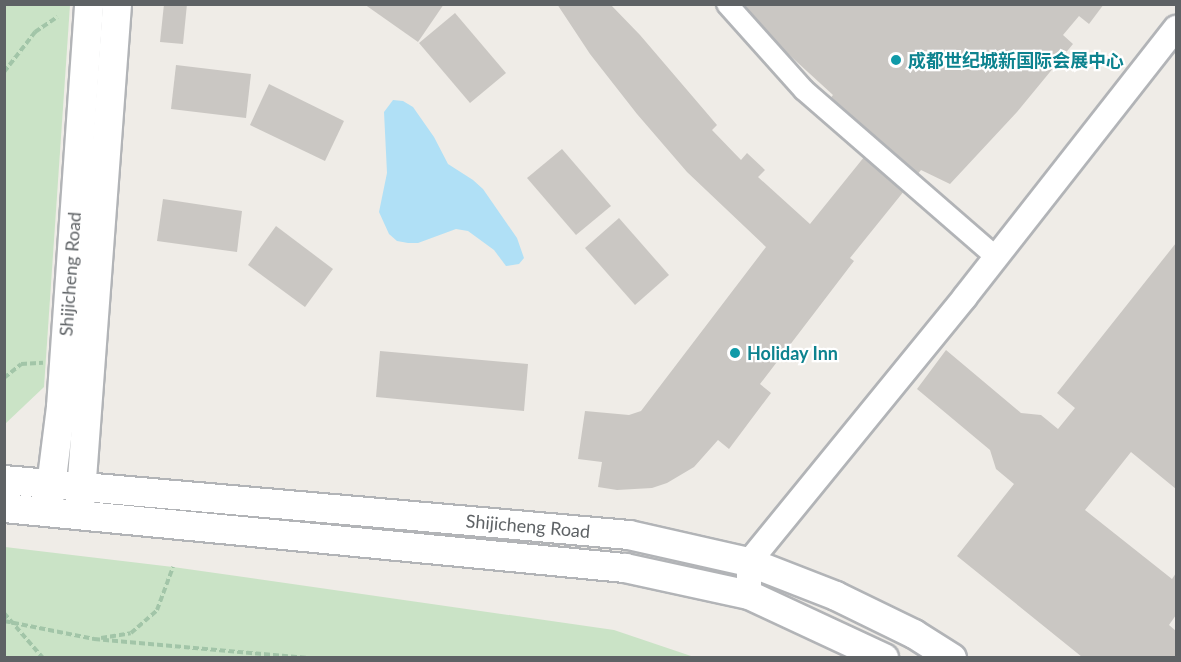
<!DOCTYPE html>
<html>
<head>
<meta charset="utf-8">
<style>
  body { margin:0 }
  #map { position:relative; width:1181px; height:662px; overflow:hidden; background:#efece7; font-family:Lato,"Noto Sans SC",sans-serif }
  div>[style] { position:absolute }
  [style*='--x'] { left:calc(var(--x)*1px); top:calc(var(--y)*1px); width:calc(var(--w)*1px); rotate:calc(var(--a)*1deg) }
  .green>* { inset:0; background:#cae3c6 }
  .water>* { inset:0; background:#b0e0f6 }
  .building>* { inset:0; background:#cac7c3 }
  .path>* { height:4px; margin-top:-2px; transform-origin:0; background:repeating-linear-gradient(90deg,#a2c5a8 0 6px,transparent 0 9px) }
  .roads { filter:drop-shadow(2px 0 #b2b4b7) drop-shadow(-2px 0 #b2b4b7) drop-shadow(0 2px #b2b4b7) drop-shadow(0 -2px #b2b4b7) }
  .minor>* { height:20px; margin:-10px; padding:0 10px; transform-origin:10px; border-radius:10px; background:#fff }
  .tertiary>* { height:24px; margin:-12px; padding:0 12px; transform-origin:12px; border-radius:12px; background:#fff }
  .secondary>* { height:28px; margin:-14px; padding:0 14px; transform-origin:14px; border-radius:14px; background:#fff }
  .dots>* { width:16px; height:16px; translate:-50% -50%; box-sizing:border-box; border:3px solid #fff; border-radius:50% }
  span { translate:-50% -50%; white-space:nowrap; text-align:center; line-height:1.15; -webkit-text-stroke:4.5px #fff; paint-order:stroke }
  .culture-label { font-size:18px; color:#0d838f; font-weight:700 }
  .left { translate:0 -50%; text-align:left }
  .street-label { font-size:18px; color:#5e6265 }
  .frame { position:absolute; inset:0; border:6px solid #5e6265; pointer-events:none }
</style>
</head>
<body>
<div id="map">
  <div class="green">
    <div style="clip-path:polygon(5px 4px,70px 5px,44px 387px,5px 424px)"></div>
    <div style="clip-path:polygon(5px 547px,173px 567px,614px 630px,694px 657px,5px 657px)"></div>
  </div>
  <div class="water">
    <div style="clip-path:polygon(393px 100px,403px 101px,413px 107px,434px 137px,448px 164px,473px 180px,483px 189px,517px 238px,524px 258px,519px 264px,506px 266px,494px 250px,468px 231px,456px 229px,418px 243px,408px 243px,397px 241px,389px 234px,379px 212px,387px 173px,384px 112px)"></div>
  </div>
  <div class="building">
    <div style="clip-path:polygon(164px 4px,187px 4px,183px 44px,160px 42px)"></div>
    <div style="clip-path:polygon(364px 4px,444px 4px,418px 42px)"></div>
    <div style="clip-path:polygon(557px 4px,610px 4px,640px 35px,717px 125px,712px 130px,741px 160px,747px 153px,765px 170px,758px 177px,810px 224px,877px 141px,829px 100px,833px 95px,774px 41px,740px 4px,1104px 4px,1089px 24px,1079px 16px,1063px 35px,1073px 44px,1017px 112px,950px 184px,921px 170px,850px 258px,854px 261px,760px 384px,771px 393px,729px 449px,718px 440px,694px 467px,667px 483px,652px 488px,617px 490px,598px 487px,602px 462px,578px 459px,585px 411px,629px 415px,641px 411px,766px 247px,687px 172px,637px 114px,590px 54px)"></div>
    <div style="clip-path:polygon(455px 13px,506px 73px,470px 103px,419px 43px)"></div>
    <div style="clip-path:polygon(176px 65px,251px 74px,246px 118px,171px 109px)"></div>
    <div style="clip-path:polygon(269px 84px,344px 121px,325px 161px,250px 125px)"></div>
    <div style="clip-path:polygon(562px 149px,611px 206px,576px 235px,527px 178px)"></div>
    <div style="clip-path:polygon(163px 199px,242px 211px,237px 252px,157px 241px)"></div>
    <div style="clip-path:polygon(619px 218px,669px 275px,635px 305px,585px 248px)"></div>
    <div style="clip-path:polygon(276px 226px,333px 269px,305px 307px,248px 265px)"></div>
    <div style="clip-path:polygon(1176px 243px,1176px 489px,1131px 452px,1085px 510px,1172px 579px,1176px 573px,1176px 615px,1169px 625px,1176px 631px,1176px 657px,1082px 657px,957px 556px,1014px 484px,996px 469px,990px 450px,917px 389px,946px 350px,1021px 413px,1041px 415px,1058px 429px,1075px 408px,1057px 393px)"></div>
    <div style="clip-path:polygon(380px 351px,528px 364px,524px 411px,376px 397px)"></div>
  </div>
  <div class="path">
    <div style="--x:4;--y:72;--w:51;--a:-52.2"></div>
    <div style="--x:35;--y:32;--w:27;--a:-34"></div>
    <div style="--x:4;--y:378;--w:22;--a:-39"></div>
    <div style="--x:21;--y:364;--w:22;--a:-3"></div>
    <div style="--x:4;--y:613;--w:60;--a:49.1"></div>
    <div style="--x:4;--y:621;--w:92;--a:11.3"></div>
    <div style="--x:101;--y:638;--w:30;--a:-9"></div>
    <div style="--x:131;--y:633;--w:35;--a:-41"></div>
    <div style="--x:157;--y:610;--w:46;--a:-69.6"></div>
    <div style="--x:94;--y:639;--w:215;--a:5.1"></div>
  </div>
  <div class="roads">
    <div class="minor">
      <div style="--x:727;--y:4;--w:115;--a:48.2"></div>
      <div style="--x:804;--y:90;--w:254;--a:41"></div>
    </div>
    <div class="tertiary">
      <div style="--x:749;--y:595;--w:33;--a:-90"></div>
      <div style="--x:749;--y:562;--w:342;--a:-50.8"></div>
      <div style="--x:965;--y:297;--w:342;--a:-51.9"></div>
    </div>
    <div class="secondary">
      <div style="--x:4;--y:480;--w:627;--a:5.03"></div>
      <div style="--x:629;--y:535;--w:123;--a:12.7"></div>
      <div style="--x:749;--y:562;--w:93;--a:21.3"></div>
      <div style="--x:836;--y:596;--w:87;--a:26"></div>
      <div style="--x:914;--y:634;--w:45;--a:32.3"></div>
      <div style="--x:49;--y:502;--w:96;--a:-82.8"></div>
      <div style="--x:61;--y:407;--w:404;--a:-86"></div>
      <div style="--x:80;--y:506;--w:503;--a:-85.78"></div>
      <div style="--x:4;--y:508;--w:624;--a:5.52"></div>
      <div style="--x:625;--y:568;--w:127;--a:12.3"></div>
      <div style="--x:749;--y:595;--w:149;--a:25"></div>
    </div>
  </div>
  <div class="dots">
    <div style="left:896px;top:60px;background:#0f9aa8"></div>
    <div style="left:735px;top:353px;background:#0f9aa8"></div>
  </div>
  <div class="culture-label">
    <span class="left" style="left:908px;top:60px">成都世纪城新国际会展中心</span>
    <span class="left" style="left:747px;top:353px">Holiday Inn</span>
  </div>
  <div class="street-label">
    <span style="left:70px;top:274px;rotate:-86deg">Shijicheng Road</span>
    <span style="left:528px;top:526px;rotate:5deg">Shijicheng Road</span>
  </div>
  <div class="frame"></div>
</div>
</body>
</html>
